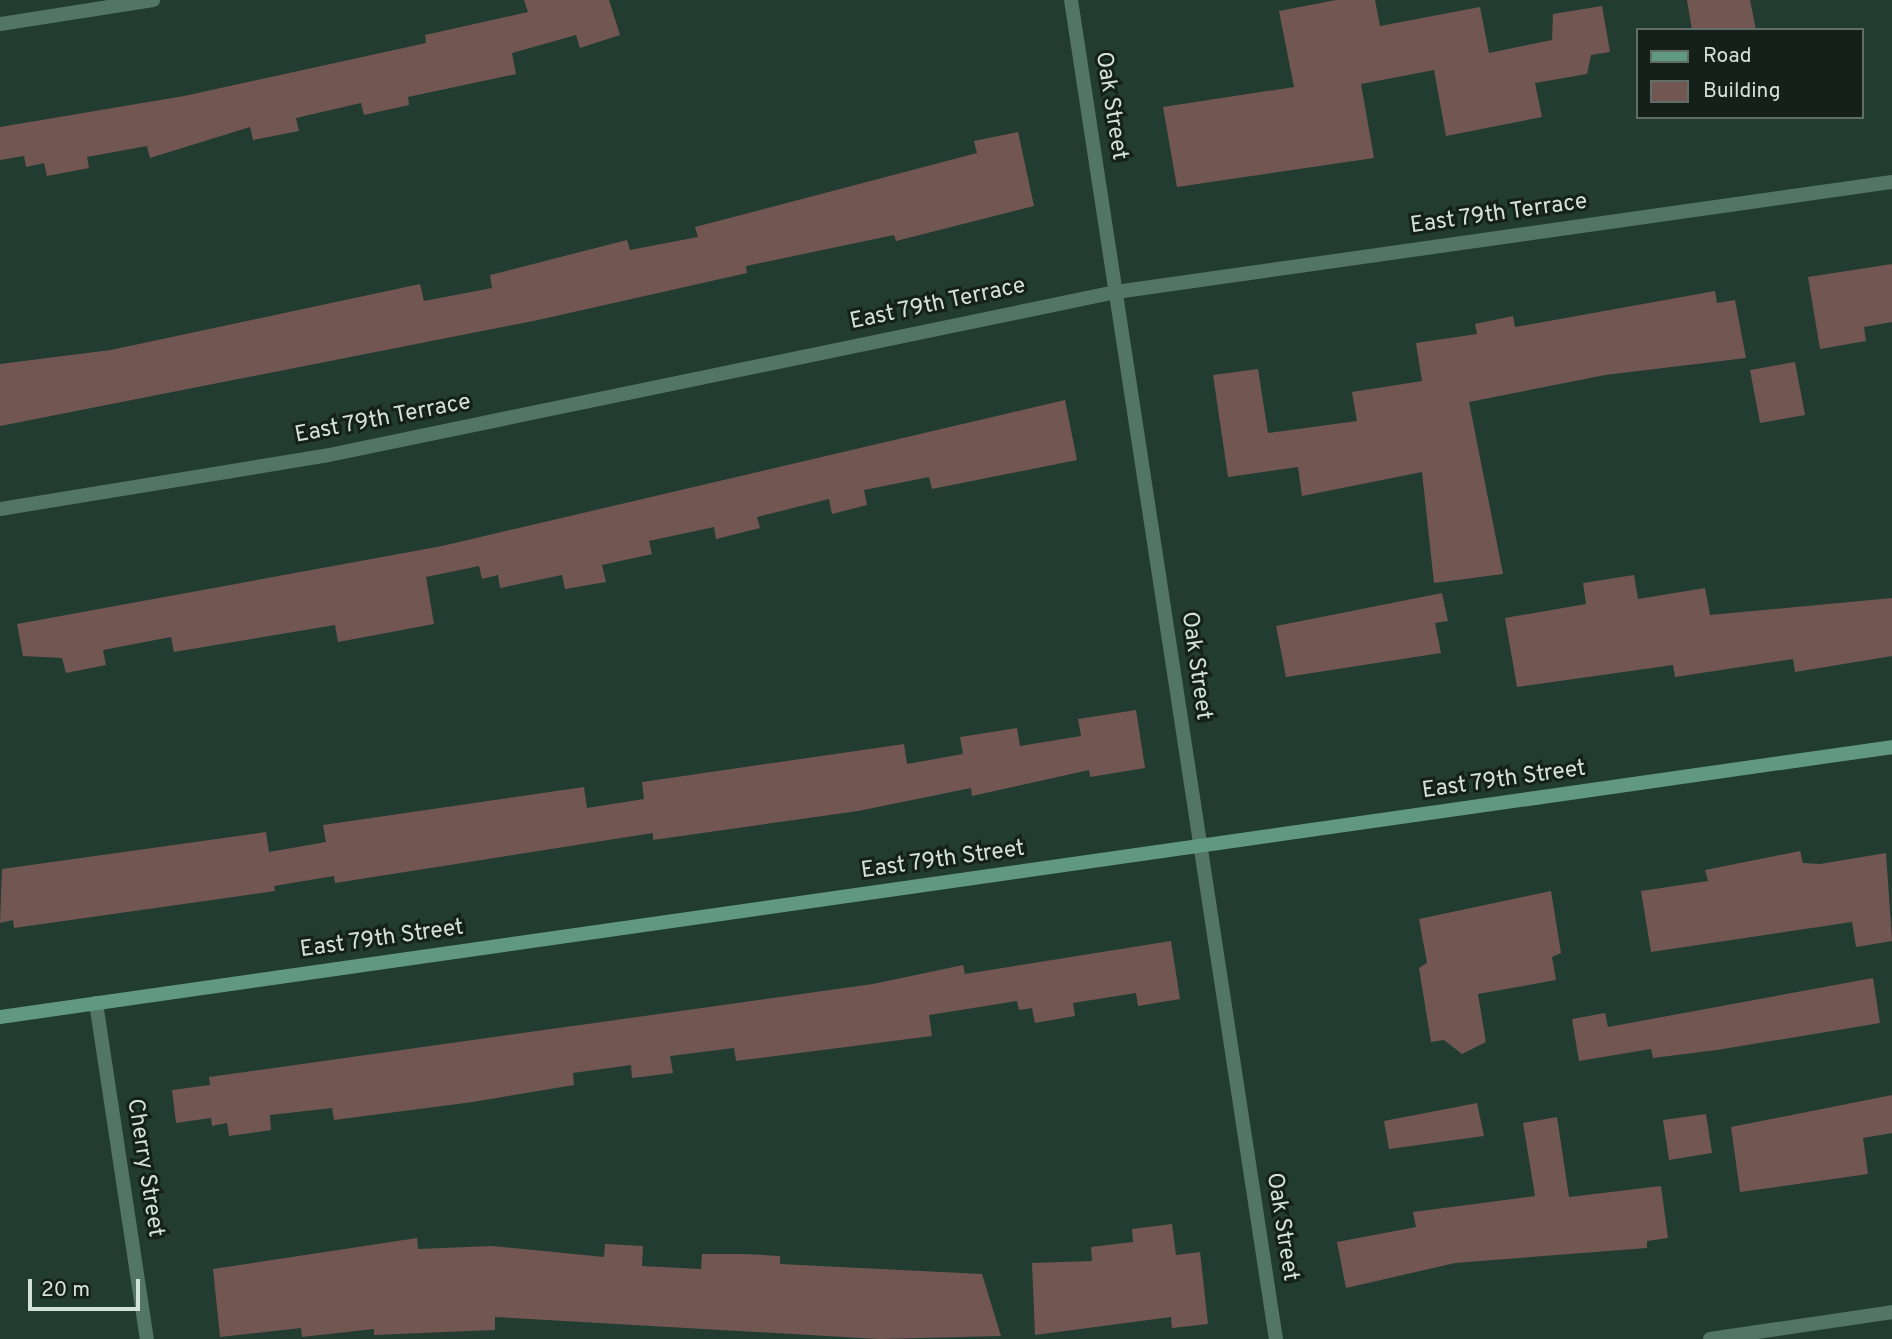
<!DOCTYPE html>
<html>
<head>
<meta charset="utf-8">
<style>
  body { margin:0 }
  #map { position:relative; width:1892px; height:1339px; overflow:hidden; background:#233c32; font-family:Overpass,sans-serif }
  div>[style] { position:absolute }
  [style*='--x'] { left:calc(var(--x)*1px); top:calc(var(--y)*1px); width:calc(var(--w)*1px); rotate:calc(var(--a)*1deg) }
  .building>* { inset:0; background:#715652 }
  .street>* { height:14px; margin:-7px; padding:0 7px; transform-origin:7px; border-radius:7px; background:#537567 }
  .secondary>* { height:14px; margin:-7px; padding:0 7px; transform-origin:7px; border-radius:7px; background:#609881 }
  span { translate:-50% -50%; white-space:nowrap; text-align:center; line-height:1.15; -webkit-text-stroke:6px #15201b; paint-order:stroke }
  .street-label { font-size:23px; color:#d2e1da }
  .legend { position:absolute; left:1636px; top:28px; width:228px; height:91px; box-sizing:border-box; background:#15201b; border:2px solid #616d67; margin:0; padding:9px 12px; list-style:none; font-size:21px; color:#d2e1da }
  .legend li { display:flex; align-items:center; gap:14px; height:35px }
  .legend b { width:35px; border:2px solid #616d67 }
  .scale { position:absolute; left:28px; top:1279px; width:112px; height:32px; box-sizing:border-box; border:4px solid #d2e1da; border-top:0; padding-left:9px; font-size:21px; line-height:24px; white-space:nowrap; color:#d2e1da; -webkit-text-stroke:5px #15201b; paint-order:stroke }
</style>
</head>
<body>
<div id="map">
  <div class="building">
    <div style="clip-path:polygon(524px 0,609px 0,620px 35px,580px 48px,576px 35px,512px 53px,516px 74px,408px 97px,409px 105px,364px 115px,361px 103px,296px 118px,299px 131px,253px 140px,250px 127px,150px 158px,147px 146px,87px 157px,89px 168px,47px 176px,44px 163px,26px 167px,24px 156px,0 160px,0 127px,184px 96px,426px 43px,425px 35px,528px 12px)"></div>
    <div style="clip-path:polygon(1336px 0,1375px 0,1380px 26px,1480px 7px,1489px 53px,1552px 40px,1553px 14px,1602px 6px,1610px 52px,1591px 55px,1587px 74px,1535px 83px,1542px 117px,1446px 136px,1434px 70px,1361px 84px,1374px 158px,1177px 187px,1163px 107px,1294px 87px,1279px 11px)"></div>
    <div style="clip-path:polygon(1687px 0,1750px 0,1756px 30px,1692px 30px)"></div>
    <div style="clip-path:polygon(1018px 132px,1034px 206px,896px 241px,894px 235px,746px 266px,747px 273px,538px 320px,0 426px,0 364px,111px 350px,420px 284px,424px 301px,492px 288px,490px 275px,627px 240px,630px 250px,698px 237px,695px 227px,977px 153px,974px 141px)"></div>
    <div style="clip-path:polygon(1892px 264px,1892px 322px,1864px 327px,1866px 341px,1820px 349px,1808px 277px)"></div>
    <div style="clip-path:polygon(1715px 291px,1717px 303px,1735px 300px,1746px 358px,1605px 375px,1469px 402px,1503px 574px,1434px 583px,1422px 472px,1302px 496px,1298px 467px,1228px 477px,1213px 375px,1258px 369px,1268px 433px,1357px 421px,1352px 392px,1422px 381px,1416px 343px,1477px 334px,1475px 324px,1513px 316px,1515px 327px)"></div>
    <div style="clip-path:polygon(1795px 362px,1805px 415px,1760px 423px,1750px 370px)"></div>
    <div style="clip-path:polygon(1065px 400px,1077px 460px,932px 489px,929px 477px,864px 490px,867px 505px,832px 514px,829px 499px,757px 517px,760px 528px,716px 539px,714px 527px,649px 541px,652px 554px,602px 565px,606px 582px,565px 589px,562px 575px,500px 588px,498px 575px,482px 579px,479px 566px,426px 577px,434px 624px,338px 642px,335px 625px,174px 652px,171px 637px,103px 650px,106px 665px,66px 673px,62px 658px,23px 656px,17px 624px,442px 546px)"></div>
    <div style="clip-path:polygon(1634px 575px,1638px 599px,1705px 588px,1710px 615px,1892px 598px,1892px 656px,1795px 672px,1793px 659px,1675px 677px,1673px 665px,1517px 687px,1505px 618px,1586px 604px,1583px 583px)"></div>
    <div style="clip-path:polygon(1442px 593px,1448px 621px,1435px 623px,1441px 653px,1286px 677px,1276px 626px)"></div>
    <div style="clip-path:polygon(1136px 710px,1145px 768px,1090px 777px,1089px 770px,972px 796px,971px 788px,858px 811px,653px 840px,653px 833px,335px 883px,334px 876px,274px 886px,275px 891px,14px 928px,13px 920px,0 923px,2px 869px,266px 832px,269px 852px,326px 842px,323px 825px,584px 787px,587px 808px,644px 799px,642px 782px,904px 744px,907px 764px,963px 754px,960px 737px,1017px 728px,1020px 746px,1081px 736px,1078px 719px)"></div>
    <div style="clip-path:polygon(1800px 851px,1803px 863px,1820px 864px,1886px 853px,1892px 941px,1856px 947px,1852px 922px,1651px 952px,1641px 891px,1708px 881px,1705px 870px)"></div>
    <div style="clip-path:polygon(1551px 891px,1561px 953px,1552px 957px,1556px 980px,1478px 994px,1486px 1042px,1462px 1054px,1444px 1040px,1431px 1042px,1419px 968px,1427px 963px,1419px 919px)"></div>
    <div style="clip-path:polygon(1171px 941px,1180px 999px,1138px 1006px,1136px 993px,1073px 1003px,1075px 1016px,1035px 1023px,1032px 1008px,1019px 1010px,1017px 1001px,929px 1015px,932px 1036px,736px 1061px,734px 1048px,670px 1056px,673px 1073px,632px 1078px,631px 1065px,573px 1073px,574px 1085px,473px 1102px,334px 1120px,332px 1108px,270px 1115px,271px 1130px,229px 1136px,227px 1123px,212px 1126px,211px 1118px,176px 1123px,172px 1090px,210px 1085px,209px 1077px,873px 984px,963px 965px,965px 974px)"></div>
    <div style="clip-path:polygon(1873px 978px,1880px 1023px,1717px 1050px,1653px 1058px,1651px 1049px,1579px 1061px,1572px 1019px,1605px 1013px,1608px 1027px)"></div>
    <div style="clip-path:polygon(1892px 1095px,1892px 1133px,1863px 1138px,1868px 1174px,1740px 1192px,1731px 1127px)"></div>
    <div style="clip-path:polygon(1477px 1103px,1484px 1136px,1389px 1149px,1384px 1121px)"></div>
    <div style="clip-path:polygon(1706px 1114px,1712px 1153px,1669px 1160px,1663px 1120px)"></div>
    <div style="clip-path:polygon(1557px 1117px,1569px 1197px,1661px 1186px,1668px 1238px,1647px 1241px,1647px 1248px,1455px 1263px,1346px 1288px,1337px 1242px,1416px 1227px,1413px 1212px,1535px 1196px,1523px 1123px)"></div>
    <div style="clip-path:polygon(1172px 1224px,1176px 1255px,1200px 1252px,1208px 1324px,1172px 1328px,1171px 1317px,1035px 1335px,1032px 1263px,1092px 1261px,1091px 1247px,1133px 1242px,1132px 1229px)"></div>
    <div style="clip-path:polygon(417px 1238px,418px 1249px,492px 1246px,604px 1257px,605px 1244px,643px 1246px,642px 1266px,701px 1269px,702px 1254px,744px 1254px,780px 1256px,780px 1264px,982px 1274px,1001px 1336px,879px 1339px,495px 1317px,495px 1330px,374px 1335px,374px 1329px,302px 1337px,301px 1328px,220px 1337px,213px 1269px)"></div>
  </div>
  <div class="street">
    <div style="--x:1071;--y:0;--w:1355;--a:81.3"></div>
    <div style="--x:0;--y:24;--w:155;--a:-8.9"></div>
    <div style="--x:0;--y:509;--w:333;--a:-9.3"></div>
    <div style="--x:329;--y:455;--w:804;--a:-11.7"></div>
    <div style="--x:1116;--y:292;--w:784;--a:-8.07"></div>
    <div style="--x:96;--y:1003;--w:340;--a:81.4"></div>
    <div style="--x:1710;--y:1339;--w:184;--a:-8.4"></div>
  </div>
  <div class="secondary">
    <div style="--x:0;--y:1017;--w:1911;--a:-8.12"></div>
  </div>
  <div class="street-label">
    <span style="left:1110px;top:106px;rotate:81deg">Oak Street</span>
    <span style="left:1499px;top:215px;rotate:-8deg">East 79th Terrace</span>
    <span style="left:938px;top:305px;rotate:-12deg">East 79th Terrace</span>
    <span style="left:383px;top:420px;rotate:-11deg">East 79th Terrace</span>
    <span style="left:1195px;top:666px;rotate:82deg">Oak Street</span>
    <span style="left:1504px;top:781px;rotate:-8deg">East 79th Street</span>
    <span style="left:943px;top:861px;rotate:-8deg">East 79th Street</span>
    <span style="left:382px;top:940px;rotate:-8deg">East 79th Street</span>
    <span style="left:144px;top:1168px;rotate:81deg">Cherry Street</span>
    <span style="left:1281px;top:1227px;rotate:81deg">Oak Street</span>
  </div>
  <ul class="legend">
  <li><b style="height:9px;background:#609881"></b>Road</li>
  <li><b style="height:19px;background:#715652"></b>Building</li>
  </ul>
  <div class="scale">20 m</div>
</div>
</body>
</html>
